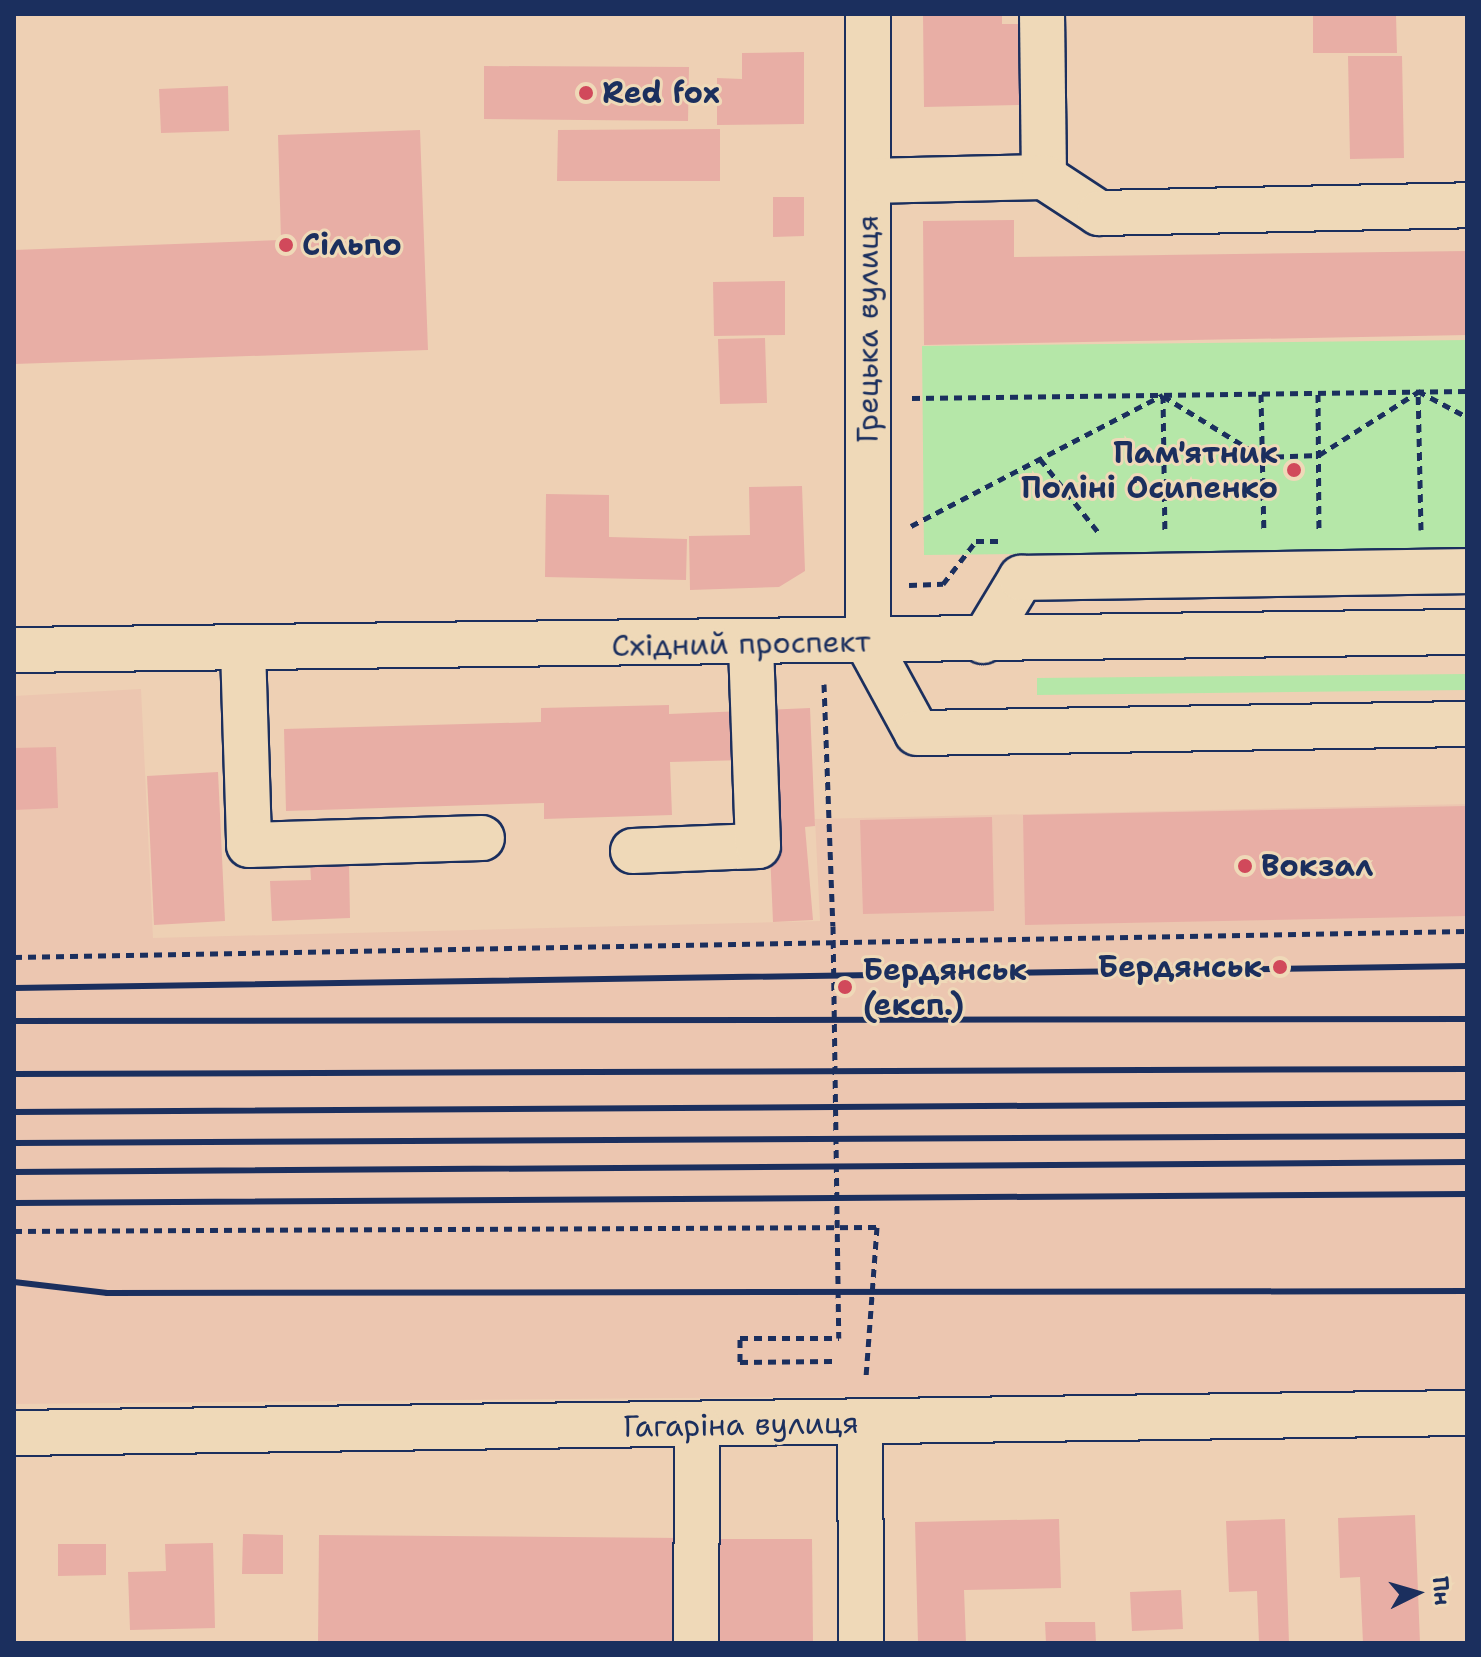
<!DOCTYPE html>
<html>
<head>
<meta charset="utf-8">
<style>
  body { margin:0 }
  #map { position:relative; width:1481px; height:1657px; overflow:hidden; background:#eed0b4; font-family:"Shantell Sans",sans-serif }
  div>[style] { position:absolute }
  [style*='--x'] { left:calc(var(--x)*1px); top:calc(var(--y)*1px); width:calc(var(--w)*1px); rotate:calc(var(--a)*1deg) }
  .built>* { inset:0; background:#ecc6b0 }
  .green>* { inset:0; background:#b5e7a8 }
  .building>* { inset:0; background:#e8aea5 }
  .path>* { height:5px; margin-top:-2.5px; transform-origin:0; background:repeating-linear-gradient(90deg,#1b2f5e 0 8px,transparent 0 14px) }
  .roads { filter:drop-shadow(2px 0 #1b2f5e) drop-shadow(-2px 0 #1b2f5e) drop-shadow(0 2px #1b2f5e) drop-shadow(0 -2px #1b2f5e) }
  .minor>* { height:44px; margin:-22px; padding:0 22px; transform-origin:22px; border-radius:22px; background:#efd9b8 }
  .major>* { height:44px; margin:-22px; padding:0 22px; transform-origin:22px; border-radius:22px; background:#efd9b8 }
  .rail>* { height:6px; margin:-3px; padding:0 3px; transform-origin:3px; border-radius:3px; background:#1b2f5e }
  .path-bridge>* { height:5px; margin-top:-2.5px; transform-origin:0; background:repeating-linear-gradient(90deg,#1b2f5e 0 8px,transparent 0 14px) }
  .dots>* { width:22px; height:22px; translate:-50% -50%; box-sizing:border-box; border:4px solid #efd9b8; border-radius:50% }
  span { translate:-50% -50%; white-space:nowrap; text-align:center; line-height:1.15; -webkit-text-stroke:6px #efd9b8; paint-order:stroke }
  .poi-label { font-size:30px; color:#1b2f5e; font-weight:700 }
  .left { translate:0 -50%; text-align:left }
  .right { translate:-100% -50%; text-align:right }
  .street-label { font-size:30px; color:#1b2f5e }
  .frame { position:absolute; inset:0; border:16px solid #1b2f5e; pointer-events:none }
  .north { position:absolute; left:1377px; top:1553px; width:80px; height:80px; -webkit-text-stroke:6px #efd9b8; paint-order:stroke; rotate:85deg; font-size:22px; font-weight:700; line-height:32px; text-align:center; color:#1b2f5e }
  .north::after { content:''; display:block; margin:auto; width:28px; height:36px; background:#1b2f5e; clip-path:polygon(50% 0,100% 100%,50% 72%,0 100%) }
</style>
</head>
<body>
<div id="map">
  <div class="built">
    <div style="clip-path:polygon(141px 689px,153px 938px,820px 921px,815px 819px,1467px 804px,1467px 1391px,14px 1404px,14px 696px)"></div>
  </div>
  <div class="green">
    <div style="clip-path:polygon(1467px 340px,1467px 549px,924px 555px,922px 346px)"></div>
    <div style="clip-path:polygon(1467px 674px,1467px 690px,1037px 695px,1037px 678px)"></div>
  </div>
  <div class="building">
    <div style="clip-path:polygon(923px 14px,1002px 14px,1002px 24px,1020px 24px,1022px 105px,924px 107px)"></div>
    <div style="clip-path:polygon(1313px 14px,1396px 14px,1397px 53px,1313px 53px)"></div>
    <div style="clip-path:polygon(804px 52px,804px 124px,717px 125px,717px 78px,742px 79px,742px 53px)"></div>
    <div style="clip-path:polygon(1348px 56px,1402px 56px,1404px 158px,1350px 159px)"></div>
    <div style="clip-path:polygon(484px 66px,689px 67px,688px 121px,484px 119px)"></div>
    <div style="clip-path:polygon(228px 86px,229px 131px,161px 133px,159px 89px)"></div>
    <div style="clip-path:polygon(720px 129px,720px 181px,557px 181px,558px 130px)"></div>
    <div style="clip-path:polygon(420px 130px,428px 350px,14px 364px,14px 250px,281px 240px,278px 135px)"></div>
    <div style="clip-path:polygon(773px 197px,804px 197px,804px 236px,773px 237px)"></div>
    <div style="clip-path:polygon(1014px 220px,1014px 257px,1467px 251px,1467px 335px,924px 345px,923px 221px)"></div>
    <div style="clip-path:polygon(785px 281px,785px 335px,714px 336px,713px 282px)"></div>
    <div style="clip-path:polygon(765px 338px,767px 403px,720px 404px,718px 339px)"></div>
    <div style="clip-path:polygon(802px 486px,805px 571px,779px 587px,690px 590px,689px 536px,750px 535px,749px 487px)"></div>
    <div style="clip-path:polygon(546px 494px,609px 495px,609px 537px,687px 539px,686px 580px,545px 577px)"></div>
    <div style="clip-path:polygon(669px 705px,669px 714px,744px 711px,745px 760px,670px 762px,672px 815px,544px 819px,544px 803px,286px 811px,284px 729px,541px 722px,541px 708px)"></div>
    <div style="clip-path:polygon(810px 708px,815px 826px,805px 827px,813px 920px,773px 922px,764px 710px)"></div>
    <div style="clip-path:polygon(56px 747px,58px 808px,14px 810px,14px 748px)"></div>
    <div style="clip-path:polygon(218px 772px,225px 921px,154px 925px,147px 776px)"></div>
    <div style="clip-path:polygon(1467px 806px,1467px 916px,1025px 925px,1023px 815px)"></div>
    <div style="clip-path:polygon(992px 817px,994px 911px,863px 914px,860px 820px)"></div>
    <div style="clip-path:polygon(349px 862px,350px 918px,272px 921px,270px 881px,311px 880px,310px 863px)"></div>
    <div style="clip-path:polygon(1415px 1515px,1420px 1643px,1363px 1643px,1360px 1577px,1340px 1578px,1338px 1518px)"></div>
    <div style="clip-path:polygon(1059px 1519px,1061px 1588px,964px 1590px,966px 1643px,918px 1643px,915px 1522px)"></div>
    <div style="clip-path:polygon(1285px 1519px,1289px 1643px,1259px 1643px,1257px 1591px,1229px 1592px,1226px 1521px)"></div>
    <div style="clip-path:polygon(243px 1534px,283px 1535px,283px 1574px,242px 1574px)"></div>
    <div style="clip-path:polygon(319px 1535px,682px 1538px,681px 1643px,318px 1643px)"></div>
    <div style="clip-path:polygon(708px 1539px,812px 1539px,813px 1643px,708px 1643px)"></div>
    <div style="clip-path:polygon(213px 1543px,215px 1628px,130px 1630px,128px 1572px,166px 1571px,165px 1544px)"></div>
    <div style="clip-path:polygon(58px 1544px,106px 1544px,106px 1575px,58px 1576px)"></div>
    <div style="clip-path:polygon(1181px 1590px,1183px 1629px,1132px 1631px,1130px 1592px)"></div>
    <div style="clip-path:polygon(1045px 1622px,1095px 1622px,1096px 1643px,1046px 1643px)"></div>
  </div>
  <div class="path">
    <div style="--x:1261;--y:394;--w:138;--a:88.8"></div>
    <div style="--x:1318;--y:394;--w:138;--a:89.6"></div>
    <div style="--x:1163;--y:396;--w:116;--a:31.6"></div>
    <div style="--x:1262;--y:457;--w:57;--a:-2"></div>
    <div style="--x:1319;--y:455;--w:117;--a:-32.5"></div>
    <div style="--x:912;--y:398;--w:555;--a:-0.72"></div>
    <div style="--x:1040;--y:459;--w:93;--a:51.5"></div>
    <div style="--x:911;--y:526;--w:284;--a:-27.5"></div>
    <div style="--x:1163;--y:395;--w:139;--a:89.2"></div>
    <div style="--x:1421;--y:530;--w:139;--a:-91.2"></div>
    <div style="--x:1418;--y:391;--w:55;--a:28"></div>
    <div style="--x:909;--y:585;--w:34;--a:-2"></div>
    <div style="--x:943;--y:584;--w:54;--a:-52.5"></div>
    <div style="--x:976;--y:541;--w:22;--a:0"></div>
    <div style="--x:824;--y:684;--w:242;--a:87.9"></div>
    <div style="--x:14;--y:957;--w:1453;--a:-1.03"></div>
    <div style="--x:14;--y:1231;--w:863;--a:-0.27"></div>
    <div style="--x:877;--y:1227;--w:151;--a:94.2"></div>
    <div style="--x:832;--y:1361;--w:92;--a:179.4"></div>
    <div style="--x:740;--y:1362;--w:24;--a:-90"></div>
    <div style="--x:740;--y:1338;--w:99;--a:0"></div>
  </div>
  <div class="roads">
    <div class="minor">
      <div style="--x:868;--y:14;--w:629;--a:90"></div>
      <div style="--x:868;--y:643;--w:102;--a:61.4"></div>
      <div style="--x:917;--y:733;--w:550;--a:-0.94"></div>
      <div style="--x:1042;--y:14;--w:163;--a:89.3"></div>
      <div style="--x:868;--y:181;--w:176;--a:-1.3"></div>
      <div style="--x:1044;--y:177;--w:66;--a:33.2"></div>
      <div style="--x:1099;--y:213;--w:368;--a:-1.2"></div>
      <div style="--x:983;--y:641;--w:74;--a:-58.9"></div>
      <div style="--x:1021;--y:578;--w:446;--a:-0.9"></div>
      <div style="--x:243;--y:649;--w:196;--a:88.2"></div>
      <div style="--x:249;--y:845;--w:233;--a:-1.7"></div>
      <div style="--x:633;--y:851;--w:125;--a:-2.3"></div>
      <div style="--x:758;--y:846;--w:202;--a:-92"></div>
      <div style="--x:860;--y:1423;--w:220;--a:89.7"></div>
      <div style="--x:14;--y:1433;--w:1453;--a:-0.79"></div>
      <div style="--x:696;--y:1643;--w:218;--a:-89.7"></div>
    </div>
    <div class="major">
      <div style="--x:14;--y:650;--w:1453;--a:-0.71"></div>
    </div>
  </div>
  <div class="rail">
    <div style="--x:14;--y:988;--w:1453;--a:-0.87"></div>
    <div style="--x:14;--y:1021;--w:1453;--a:-0.08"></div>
    <div style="--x:14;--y:1074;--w:1453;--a:-0.2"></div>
    <div style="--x:14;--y:1112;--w:1453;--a:-0.35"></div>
    <div style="--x:14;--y:1143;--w:1453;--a:-0.28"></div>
    <div style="--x:14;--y:1172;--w:1453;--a:-0.39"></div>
    <div style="--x:14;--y:1203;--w:1453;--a:-0.35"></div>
    <div style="--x:14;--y:1282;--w:94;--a:6.7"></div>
    <div style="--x:107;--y:1293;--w:1360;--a:-0.08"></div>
  </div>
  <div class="path-bridge">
    <div style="--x:833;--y:926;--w:412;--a:89.2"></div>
  </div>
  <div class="dots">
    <div style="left:586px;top:93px;background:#d1495b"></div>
    <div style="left:286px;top:245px;background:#d1495b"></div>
    <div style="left:1294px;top:470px;background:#d1495b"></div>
    <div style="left:1245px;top:866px;background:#d1495b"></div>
    <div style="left:1280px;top:967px;background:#d1495b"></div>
    <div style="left:845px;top:987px;background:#d1495b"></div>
  </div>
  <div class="poi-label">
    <span class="left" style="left:602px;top:93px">Red fox</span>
    <span class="left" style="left:302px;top:245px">Сільпо</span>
    <span class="right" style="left:1278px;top:470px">Пам'ятник<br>Поліні Осипенко</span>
    <span class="left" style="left:1261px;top:866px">Вокзал</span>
    <span class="right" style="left:1262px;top:967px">Бердянськ</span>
    <span class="left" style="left:863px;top:987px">Бердянськ<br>(експ.)</span>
  </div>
  <div class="street-label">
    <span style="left:868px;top:329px;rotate:-90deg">Грецька вулиця</span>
    <span style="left:741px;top:644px;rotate:-1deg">Східний проспект</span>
    <span style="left:741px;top:1425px;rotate:-1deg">Гагаріна вулиця</span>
  </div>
  <div class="frame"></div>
  <div class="north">Пн</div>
</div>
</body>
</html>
